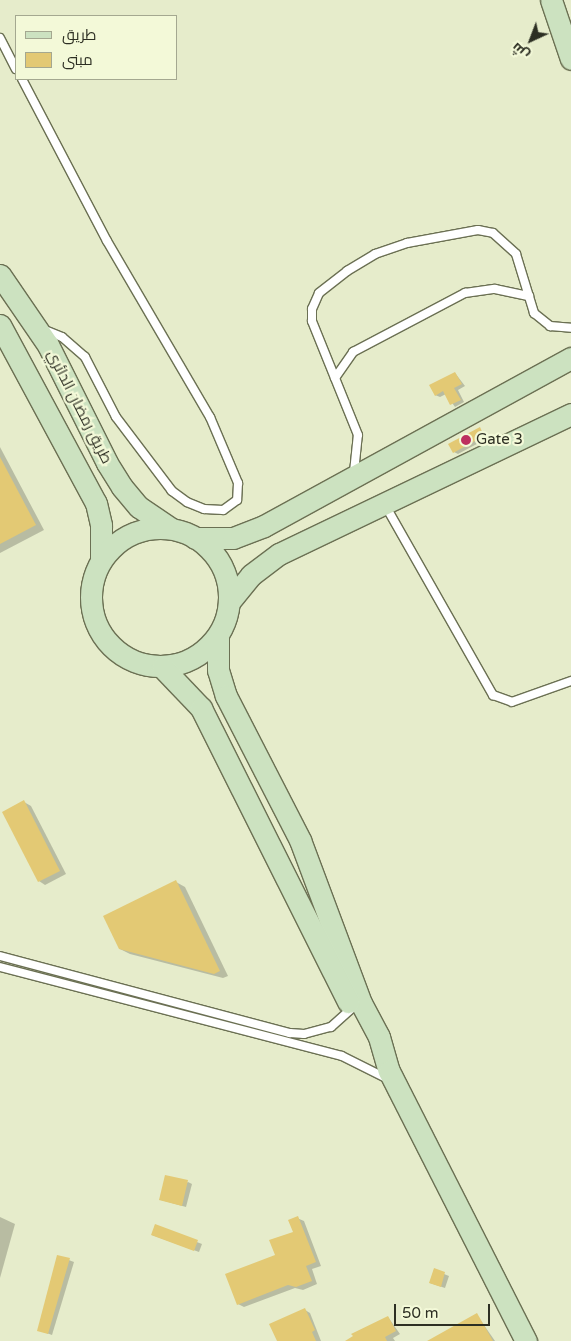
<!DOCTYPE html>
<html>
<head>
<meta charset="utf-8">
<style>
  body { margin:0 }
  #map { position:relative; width:571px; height:1341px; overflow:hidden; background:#e6eccb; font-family:"Varela Round",Cairo,sans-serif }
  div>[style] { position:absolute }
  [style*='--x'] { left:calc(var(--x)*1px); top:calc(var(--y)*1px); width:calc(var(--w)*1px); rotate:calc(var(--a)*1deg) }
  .shadow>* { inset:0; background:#0003 }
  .building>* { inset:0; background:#e3c974 }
  .roads { filter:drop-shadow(1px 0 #6b7053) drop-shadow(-1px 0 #6b7053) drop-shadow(0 1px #6b7053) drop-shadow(0 -1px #6b7053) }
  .lane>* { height:8px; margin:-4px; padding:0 4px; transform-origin:4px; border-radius:4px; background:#fff }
  .secondary>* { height:21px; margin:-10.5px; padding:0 10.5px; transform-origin:10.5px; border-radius:10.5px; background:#cce2c0 }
  .secondary>.ring { margin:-10.5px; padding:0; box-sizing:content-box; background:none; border:21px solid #cce2c0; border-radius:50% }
  .dots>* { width:14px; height:14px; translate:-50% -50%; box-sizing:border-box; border:2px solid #f3f9d8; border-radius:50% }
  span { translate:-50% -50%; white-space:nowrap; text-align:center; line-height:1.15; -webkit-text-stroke:4.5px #f3f9d8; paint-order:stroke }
  .street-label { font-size:15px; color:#2d2f23 }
  .poi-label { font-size:15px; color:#2d2f23 }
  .left { translate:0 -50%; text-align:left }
  .legend { position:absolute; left:15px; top:15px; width:162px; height:65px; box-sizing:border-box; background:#f3f9d8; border:1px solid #a4a890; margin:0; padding:6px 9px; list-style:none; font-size:15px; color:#2d2f23 }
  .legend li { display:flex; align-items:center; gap:10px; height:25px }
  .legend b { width:25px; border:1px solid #a4a890 }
  .north { position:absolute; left:506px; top:15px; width:50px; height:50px; -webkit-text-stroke:4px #f3f9d8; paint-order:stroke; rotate:223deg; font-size:14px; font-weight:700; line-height:20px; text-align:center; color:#2d2f23 }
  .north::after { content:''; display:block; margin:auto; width:18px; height:22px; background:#2d2f23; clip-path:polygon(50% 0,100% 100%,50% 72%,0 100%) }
  .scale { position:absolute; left:394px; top:1304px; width:96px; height:22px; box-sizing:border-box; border:2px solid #2d2f23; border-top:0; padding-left:6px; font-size:15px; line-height:18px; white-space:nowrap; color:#2d2f23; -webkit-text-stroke:4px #f3f9d8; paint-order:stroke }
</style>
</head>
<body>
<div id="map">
  <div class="shadow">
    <div style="clip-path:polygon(455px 373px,465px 386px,458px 390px,464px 402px,455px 407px,446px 394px,440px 397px,435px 395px)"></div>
    <div style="clip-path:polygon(480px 429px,488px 438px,458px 454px,454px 452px)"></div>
    <div style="clip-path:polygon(0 447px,44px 530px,0 553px)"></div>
    <div style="clip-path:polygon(24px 802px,31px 806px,66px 874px,45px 885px,39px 881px)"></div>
    <div style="clip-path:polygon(176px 882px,185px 887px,228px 976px,223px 978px,130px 954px,120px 949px)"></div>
    <div style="clip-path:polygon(188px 1182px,192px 1184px,186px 1207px,161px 1200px)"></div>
    <div style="clip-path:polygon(0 1217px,15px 1224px,0 1278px)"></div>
    <div style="clip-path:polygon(297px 1218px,304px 1221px,321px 1266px,312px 1269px,317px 1284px,303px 1290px,295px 1288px,244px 1307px,238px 1304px,294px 1232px)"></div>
    <div style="clip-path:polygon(155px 1226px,202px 1244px,199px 1252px,152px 1235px)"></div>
    <div style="clip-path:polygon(58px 1256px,74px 1262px,52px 1335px,38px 1330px)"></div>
    <div style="clip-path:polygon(434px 1270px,449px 1276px,445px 1288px,430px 1283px)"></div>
    <div style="clip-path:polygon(305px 1310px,310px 1313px,321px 1341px,279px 1341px)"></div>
    <div style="clip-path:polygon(477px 1315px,495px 1341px,429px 1341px)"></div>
    <div style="clip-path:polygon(388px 1317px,400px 1334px,393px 1338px,395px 1341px,356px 1341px)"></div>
  </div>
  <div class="building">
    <div style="clip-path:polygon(455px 372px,462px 384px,454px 388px,461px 400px,450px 405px,443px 391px,435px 396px,429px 385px)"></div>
    <div style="clip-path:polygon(480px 427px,484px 436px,453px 453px,448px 444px)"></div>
    <div style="clip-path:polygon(0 457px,36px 525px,0 544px)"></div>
    <div style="clip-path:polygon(24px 800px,60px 871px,38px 882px,2px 812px)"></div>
    <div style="clip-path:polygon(176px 880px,220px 971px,214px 974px,119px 949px,103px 916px)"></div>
    <div style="clip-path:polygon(165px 1175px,188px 1180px,182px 1206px,159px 1200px)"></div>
    <div style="clip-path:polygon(298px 1216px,316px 1262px,306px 1266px,312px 1281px,296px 1287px,288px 1285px,237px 1305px,225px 1274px,275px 1255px,269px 1240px,293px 1232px,288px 1220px)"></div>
    <div style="clip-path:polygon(155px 1224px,198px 1240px,194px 1251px,151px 1235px)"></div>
    <div style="clip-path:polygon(57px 1255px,70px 1258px,48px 1334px,37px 1331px)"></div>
    <div style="clip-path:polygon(434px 1268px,445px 1272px,441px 1287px,429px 1283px)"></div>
    <div style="clip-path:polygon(305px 1308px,315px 1330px,312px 1332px,316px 1341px,277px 1341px,269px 1324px)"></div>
    <div style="clip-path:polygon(477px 1313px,493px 1341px,427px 1341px)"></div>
    <div style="clip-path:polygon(388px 1316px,396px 1331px,385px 1337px,387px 1341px,345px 1341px,353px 1336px,351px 1334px)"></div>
  </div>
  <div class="roads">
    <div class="lane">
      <div style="--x:0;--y:38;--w:35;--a:63"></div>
      <div style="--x:22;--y:79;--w:183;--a:62.3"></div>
      <div style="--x:107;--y:241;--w:204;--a:59.7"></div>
      <div style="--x:210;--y:417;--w:72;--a:67"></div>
      <div style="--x:238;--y:483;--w:17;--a:93"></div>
      <div style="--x:237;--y:500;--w:17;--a:144"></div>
      <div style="--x:223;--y:510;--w:19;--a:-177"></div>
      <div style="--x:204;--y:509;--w:18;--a:-158"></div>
      <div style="--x:187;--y:502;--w:19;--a:-144"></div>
      <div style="--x:172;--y:491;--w:93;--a:-127.1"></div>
      <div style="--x:116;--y:417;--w:68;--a:-117.3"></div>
      <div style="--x:85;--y:357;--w:30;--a:-139"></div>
      <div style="--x:62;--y:337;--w:18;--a:-158"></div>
      <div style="--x:335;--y:378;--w:32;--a:-55"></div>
      <div style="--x:353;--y:352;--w:127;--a:-27.8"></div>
      <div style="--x:465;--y:293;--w:30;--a:-8"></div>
      <div style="--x:495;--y:289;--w:35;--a:12"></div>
      <div style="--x:354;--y:472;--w:37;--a:-84"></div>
      <div style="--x:358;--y:435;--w:123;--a:-112"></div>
      <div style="--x:312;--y:321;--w:12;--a:-90"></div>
      <div style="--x:312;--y:309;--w:17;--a:-66"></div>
      <div style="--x:319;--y:293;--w:36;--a:-38"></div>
      <div style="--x:347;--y:271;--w:33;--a:-31"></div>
      <div style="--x:375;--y:254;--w:34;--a:-19"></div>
      <div style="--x:407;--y:243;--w:72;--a:-10.4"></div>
      <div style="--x:478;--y:230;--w:15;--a:11"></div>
      <div style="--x:493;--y:233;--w:31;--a:42"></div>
      <div style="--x:516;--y:254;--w:62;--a:73"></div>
      <div style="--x:534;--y:313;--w:21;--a:39"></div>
      <div style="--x:550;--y:326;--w:21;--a:5"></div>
      <div style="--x:385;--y:505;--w:219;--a:60.4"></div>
      <div style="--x:493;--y:695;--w:20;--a:20"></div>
      <div style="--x:512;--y:702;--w:63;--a:-19.6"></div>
      <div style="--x:0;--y:956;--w:300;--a:14.9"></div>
      <div style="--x:290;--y:1033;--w:14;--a:4"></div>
      <div style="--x:304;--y:1034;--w:28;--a:-15"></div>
      <div style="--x:331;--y:1027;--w:27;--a:-42"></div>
      <div style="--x:0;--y:967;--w:353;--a:14.6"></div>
      <div style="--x:342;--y:1056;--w:49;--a:26.6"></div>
    </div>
    <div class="secondary">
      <div style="--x:551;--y:0;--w:62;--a:71.3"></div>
      <div style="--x:0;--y:275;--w:85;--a:55.6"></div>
      <div style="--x:48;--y:345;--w:132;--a:63.4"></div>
      <div style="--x:107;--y:463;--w:28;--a:58"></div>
      <div style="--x:122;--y:487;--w:26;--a:50"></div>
      <div style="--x:139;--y:507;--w:37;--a:34"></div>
      <div style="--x:0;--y:325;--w:202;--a:61.7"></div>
      <div style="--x:96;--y:503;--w:23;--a:77"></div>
      <div style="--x:101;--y:525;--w:35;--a:90"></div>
      <div class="ring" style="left:91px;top:528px;width:117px;height:117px"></div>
      <div style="--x:195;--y:538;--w:38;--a:0"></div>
      <div style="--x:233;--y:538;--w:33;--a:-21"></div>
      <div style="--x:264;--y:526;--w:350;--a:-28.7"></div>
      <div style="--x:230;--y:601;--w:33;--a:-51"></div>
      <div style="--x:251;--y:575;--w:35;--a:-37"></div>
      <div style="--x:279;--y:554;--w:324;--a:-25.6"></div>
      <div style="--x:218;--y:637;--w:33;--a:90"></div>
      <div style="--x:218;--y:670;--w:27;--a:73"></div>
      <div style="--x:226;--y:696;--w:162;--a:62.8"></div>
      <div style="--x:300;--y:840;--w:174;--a:69.5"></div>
      <div style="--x:361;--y:1003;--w:38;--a:62"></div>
      <div style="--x:379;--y:1037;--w:35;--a:74"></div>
      <div style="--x:389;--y:1071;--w:303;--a:63.1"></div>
      <div style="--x:162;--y:667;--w:57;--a:46.4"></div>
      <div style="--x:201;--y:708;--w:329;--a:63.4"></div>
    </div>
  </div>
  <div class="dots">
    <div style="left:466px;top:440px;background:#bd2f5f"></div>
  </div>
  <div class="street-label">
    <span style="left:79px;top:407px;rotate:63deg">طريق رمضان الدائري</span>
  </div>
  <div class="poi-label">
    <span class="left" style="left:476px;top:440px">Gate 3</span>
  </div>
  <ul class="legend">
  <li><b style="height:6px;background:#cce2c0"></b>طريق</li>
  <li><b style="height:14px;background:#e3c974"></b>مبنى</li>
  </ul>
  <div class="north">ش</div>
  <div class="scale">50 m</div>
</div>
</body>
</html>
